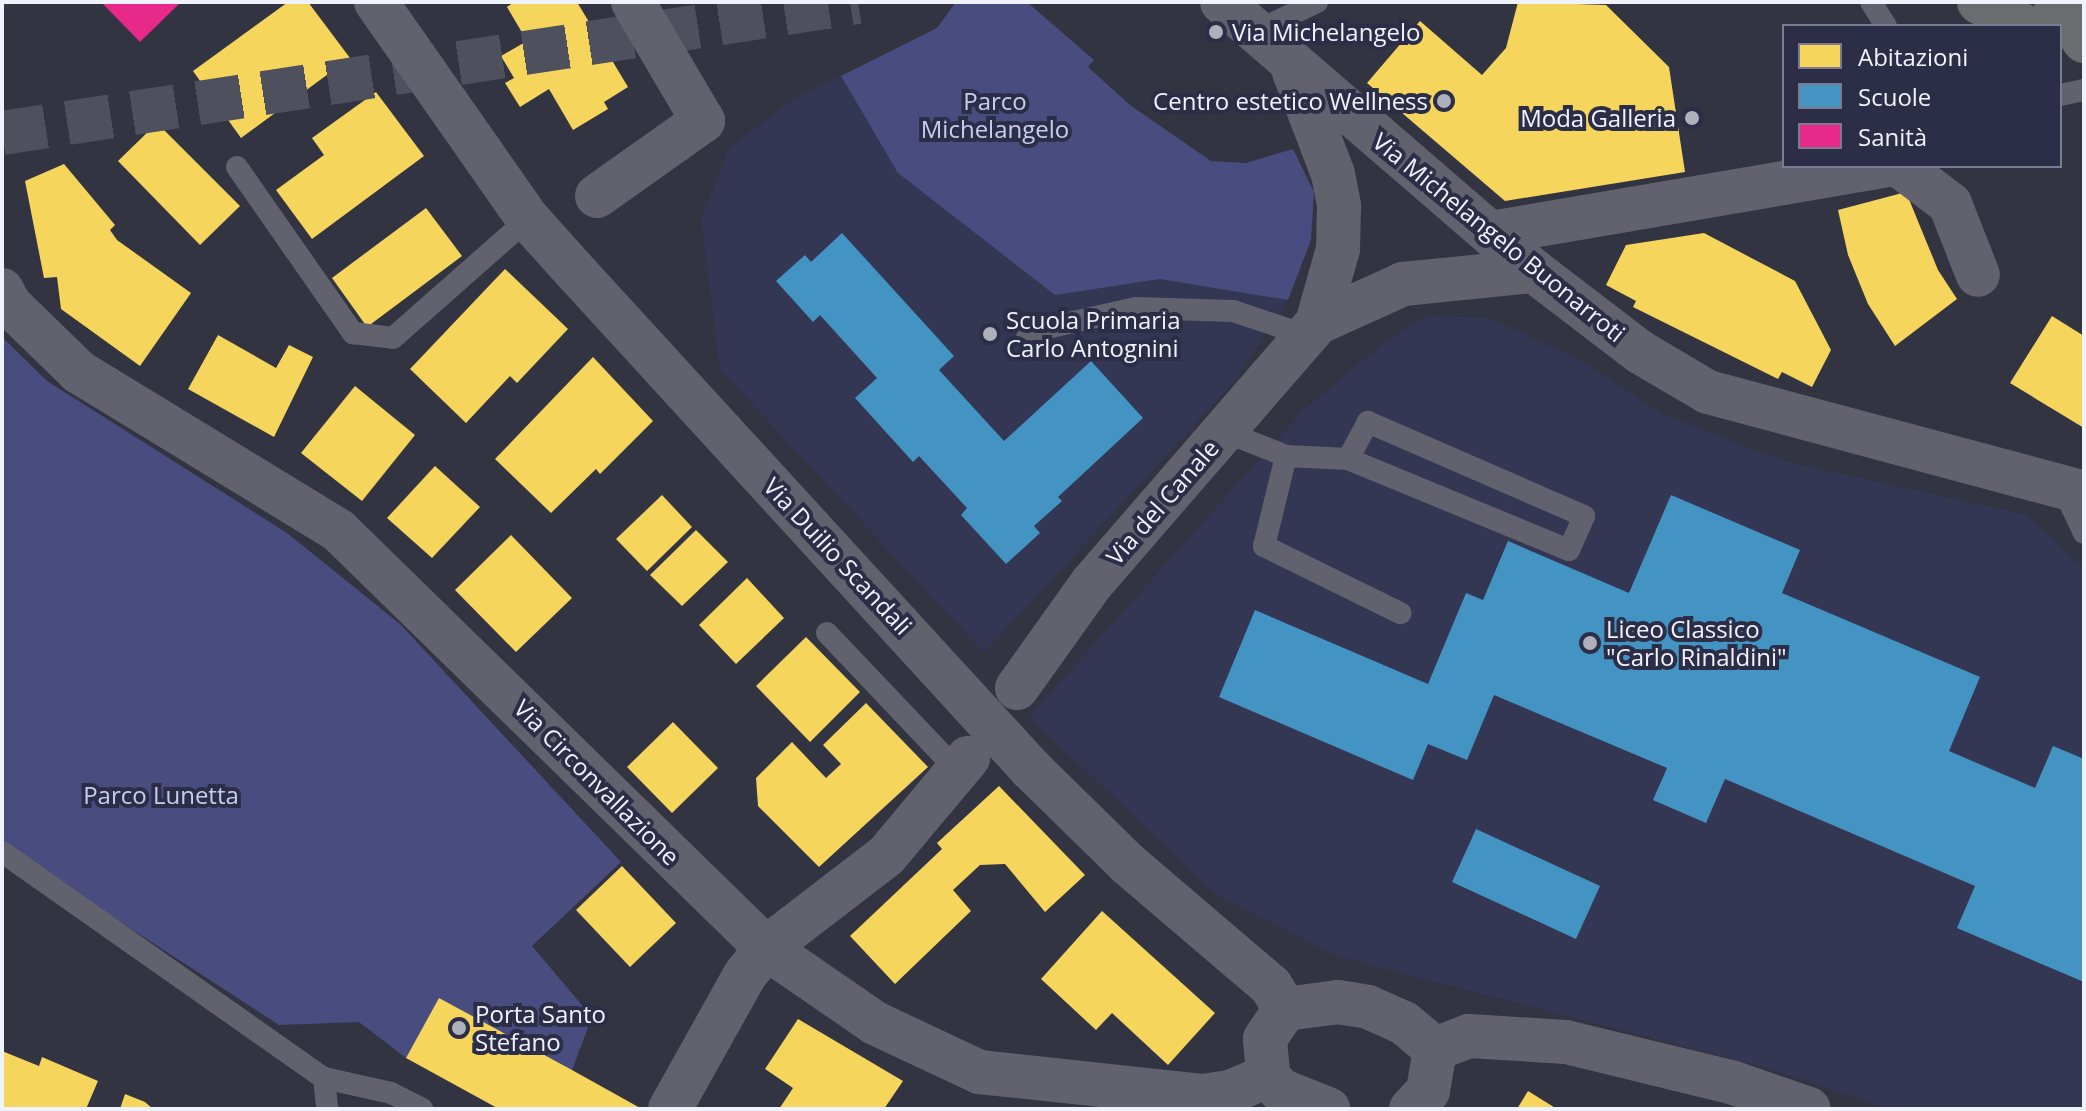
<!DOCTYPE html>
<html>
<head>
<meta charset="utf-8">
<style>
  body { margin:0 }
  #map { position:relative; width:2086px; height:1111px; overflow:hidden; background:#323442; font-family:"Open Sans",sans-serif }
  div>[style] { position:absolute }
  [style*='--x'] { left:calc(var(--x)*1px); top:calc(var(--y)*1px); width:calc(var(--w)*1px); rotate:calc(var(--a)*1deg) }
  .built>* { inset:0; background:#343754 }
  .green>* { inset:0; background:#494c7f }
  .homes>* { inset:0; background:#f6d55c }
  .schools>* { inset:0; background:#4393c3 }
  .health>* { inset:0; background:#e7298a }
  .secondary-tunnel>* { height:44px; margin-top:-22px; transform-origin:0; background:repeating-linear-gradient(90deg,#4e505e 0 44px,transparent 0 66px) }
  .service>* { height:22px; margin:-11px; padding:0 11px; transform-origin:11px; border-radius:11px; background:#61626d }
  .minor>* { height:44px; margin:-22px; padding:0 22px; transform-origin:22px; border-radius:22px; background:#61626d }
  .primary>* { height:44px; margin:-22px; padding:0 22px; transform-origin:22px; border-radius:22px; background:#696d70 }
  .dots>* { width:22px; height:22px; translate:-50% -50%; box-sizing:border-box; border:4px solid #2c2e48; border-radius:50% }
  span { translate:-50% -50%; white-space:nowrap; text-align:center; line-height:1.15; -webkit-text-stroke:8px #2c2e48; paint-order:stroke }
  .poi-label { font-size:24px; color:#f0f2fc }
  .left { translate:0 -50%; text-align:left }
  .right { translate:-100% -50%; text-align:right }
  .park-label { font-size:24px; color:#c8cdf0 }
  .street-label { font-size:24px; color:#f0f2fc }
  .frame { position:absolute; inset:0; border:4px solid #f0f2fc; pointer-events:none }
  .legend { position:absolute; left:1782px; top:24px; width:280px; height:144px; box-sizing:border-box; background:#2c2e48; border:2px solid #7a7c90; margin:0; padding:10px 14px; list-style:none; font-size:24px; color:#f0f2fc }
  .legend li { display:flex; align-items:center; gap:16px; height:40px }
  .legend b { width:40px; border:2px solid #7a7c90 }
</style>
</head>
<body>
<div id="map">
  <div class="built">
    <div style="clip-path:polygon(841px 76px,898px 173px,1055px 295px,1160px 279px,1288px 300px,1234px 382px,984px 653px,720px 369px,701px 219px,729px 149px,796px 97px)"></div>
    <div style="clip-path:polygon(1427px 316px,1490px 318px,1588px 364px,1662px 414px,1784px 461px,2027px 515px,2084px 568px,2084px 1109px,1889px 1109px,1771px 1069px,1337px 956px,1219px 896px,1029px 717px,1303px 411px,1381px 345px)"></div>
  </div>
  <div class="green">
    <div style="clip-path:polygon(956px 2px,1027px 2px,1094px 60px,1088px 67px,1130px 105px,1211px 161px,1246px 163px,1293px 149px,1314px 192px,1311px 240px,1288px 300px,1160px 279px,1055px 295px,898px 173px,841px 76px,937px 28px)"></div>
    <div style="clip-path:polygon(2px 337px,47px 381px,287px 533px,400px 624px,621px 862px,532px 946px,592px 1017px,572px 1070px,439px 999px,406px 1058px,359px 1022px,279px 1025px,2px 845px)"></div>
  </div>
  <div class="homes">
    <div style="clip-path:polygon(288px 2px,308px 2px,350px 58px,241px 138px,193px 71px)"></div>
    <div style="clip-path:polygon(514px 2px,577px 2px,628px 87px,604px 102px,608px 109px,573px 130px,549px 89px,520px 107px,505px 83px,514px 78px,501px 56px,527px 41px,507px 7px)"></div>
    <div style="clip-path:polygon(1518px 2px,1606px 5px,1669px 67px,1685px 172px,1505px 201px,1367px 83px,1420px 21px,1482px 75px,1506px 48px)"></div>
    <div style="clip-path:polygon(376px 92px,424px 156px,312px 239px,276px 190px,324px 155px,312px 138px)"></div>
    <div style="clip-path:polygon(157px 123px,240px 206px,200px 245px,118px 161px)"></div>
    <div style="clip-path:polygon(64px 164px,115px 225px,110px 230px,117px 240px,191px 293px,140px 366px,61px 309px,57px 277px,44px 278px,25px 181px)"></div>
    <div style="clip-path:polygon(1906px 192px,1938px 270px,1957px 299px,1895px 346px,1868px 304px,1848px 255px,1838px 210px)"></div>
    <div style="clip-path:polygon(426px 208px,462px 256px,367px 327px,332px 278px)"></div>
    <div style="clip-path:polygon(1704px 233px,1795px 281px,1831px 350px,1812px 387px,1782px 372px,1778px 379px,1633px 307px,1636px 301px,1606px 285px,1626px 245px)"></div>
    <div style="clip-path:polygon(505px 269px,568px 329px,517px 383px,510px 376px,466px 423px,410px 369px)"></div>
    <div style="clip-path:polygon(2052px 316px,2084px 336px,2084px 428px,2010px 383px)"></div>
    <div style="clip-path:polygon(218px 335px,276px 368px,289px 345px,313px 357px,274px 437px,188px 389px)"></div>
    <div style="clip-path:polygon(593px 357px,653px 421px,600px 474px,596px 469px,551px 513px,495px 459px)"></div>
    <div style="clip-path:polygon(355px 386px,415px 435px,362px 501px,301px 453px)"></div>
    <div style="clip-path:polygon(435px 466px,480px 507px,432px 558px,387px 518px)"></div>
    <div style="clip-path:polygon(662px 495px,692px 527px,647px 571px,616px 539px)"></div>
    <div style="clip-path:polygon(696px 530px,728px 562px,682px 606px,650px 575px)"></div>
    <div style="clip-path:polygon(511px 535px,572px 598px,516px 652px,455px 590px)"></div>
    <div style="clip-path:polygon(747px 578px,784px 618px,736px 664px,699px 625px)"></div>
    <div style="clip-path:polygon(806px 637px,860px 692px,810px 742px,756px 686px)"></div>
    <div style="clip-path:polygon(866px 703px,928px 767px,819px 867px,758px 806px,756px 778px,792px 742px,826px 778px,841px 764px,823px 745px)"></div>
    <div style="clip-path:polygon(673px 722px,718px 768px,672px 813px,627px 767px)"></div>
    <div style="clip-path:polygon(999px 786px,1085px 875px,1045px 912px,1005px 864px,980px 865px,953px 890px,971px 911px,895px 984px,850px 936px,942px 849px,937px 843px)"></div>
    <div style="clip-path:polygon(622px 866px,676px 923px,630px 967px,576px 910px)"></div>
    <div style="clip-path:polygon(1102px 911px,1215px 1013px,1168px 1065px,1112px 1013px,1096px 1030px,1041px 979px)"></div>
    <div style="clip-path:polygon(439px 998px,572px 1070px,642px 1109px,499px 1109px,406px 1058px)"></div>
    <div style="clip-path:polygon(798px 1019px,903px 1081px,884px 1109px,779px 1109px,793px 1088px,765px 1069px)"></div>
    <div style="clip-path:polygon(2px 1051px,39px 1066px,42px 1057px,98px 1081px,86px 1109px,2px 1109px)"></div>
    <div style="clip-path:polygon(1528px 1091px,1557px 1109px,1517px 1109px)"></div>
    <div style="clip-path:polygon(125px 1094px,145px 1102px,153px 1109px,120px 1109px)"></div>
  </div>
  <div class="schools">
    <div style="clip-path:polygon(842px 233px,954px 356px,939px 370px,1004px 441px,1091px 361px,1143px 418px,1058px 497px,1062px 501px,1034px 526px,1040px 533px,1006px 564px,961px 515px,967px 508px,919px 456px,913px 462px,855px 398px,877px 378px,820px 315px,813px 322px,776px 281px,805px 255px,811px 262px)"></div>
    <div style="clip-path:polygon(1671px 495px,1800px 550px,1782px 593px,1980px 677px,1949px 751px,2035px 788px,2053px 746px,2084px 759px,2084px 982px,1957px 928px,1975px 886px,1725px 779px,1706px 823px,1653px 800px,1667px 768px,1494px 695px,1467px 760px,1428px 744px,1413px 780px,1219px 697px,1255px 610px,1428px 684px,1466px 593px,1483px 600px,1508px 541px,1629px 593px)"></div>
    <div style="clip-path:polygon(1476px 829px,1600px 886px,1576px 939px,1452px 882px)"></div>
  </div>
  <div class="health">
    <div style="clip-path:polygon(101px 2px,181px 2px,140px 42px)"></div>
  </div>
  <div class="secondary-tunnel">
    <div style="--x:2;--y:133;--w:866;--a:-8.7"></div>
  </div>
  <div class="service">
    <div style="--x:1871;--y:2;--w:28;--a:58"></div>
    <div style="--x:1255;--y:32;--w:69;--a:-25.8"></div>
    <div style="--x:2060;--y:95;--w:25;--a:-12"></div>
    <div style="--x:237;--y:167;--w:203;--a:55.1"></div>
    <div style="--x:353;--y:333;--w:40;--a:7.1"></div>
    <div style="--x:393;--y:338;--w:180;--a:-41.4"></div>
    <div style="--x:1027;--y:337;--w:26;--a:-23"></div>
    <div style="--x:1051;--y:327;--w:87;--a:-12.6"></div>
    <div style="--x:1136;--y:308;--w:97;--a:1.8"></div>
    <div style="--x:1233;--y:311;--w:76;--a:18.4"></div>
    <div style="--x:1223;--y:431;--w:68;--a:21.6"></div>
    <div style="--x:1286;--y:456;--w:62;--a:2.8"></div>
    <div style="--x:1348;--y:459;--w:239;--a:22.4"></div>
    <div style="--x:1569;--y:550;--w:37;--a:-66"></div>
    <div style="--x:1584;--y:516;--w:236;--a:-156.5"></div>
    <div style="--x:1368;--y:422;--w:42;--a:118.4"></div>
    <div style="--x:1286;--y:456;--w:93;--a:103.7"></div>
    <div style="--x:1264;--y:546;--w:152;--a:26.2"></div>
    <div style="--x:2062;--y:487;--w:51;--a:64.4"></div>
    <div style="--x:827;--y:633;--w:190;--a:46.5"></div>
    <div style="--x:2;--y:852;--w:393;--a:35.1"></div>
    <div style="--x:324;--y:1078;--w:69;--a:12.6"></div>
    <div style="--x:391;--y:1093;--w:35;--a:27"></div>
    <div style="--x:324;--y:1078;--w:31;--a:84"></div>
  </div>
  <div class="minor">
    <div style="--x:376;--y:2;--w:265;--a:55"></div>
    <div style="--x:528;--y:219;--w:67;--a:48"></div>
    <div style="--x:573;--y:269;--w:678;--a:47.51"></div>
    <div style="--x:1031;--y:769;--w:136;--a:44.4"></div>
    <div style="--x:1128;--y:864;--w:188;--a:40.5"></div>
    <div style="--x:1271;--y:986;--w:27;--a:59"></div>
    <div style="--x:1222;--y:2;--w:412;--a:40.8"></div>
    <div style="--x:1534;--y:271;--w:133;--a:37.4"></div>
    <div style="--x:1640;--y:352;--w:79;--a:30.5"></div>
    <div style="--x:1708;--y:392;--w:389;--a:15"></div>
    <div style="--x:1294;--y:72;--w:109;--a:69.1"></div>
    <div style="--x:1333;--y:174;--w:33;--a:79"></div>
    <div style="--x:1339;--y:206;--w:43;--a:91.3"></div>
    <div style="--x:1338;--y:249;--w:77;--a:105.8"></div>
    <div style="--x:1900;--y:166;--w:63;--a:37.2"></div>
    <div style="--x:1950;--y:204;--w:76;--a:68.5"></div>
    <div style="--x:597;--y:196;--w:130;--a:-35.3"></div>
    <div style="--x:703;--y:121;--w:138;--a:-120.5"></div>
    <div style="--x:1491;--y:233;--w:400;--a:-9.7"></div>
    <div style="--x:2;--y:290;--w:16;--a:63"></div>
    <div style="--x:9;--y:304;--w:98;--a:44.2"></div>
    <div style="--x:79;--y:372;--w:305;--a:31.4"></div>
    <div style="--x:339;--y:531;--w:597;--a:44.32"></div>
    <div style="--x:766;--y:948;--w:132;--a:34.5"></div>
    <div style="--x:875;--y:1023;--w:115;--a:25.2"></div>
    <div style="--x:979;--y:1072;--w:224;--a:6.1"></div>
    <div style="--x:1202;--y:1096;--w:28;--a:-8"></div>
    <div style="--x:1230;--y:1092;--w:41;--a:-22.8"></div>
    <div style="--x:1017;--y:688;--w:129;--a:-54.5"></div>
    <div style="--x:1092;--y:583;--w:344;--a:-49.1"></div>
    <div style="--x:1317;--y:323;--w:94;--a:-24.4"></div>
    <div style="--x:1403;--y:284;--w:132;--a:-5.7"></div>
    <div style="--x:1285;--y:1009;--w:53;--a:-7.5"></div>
    <div style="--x:1338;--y:1002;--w:30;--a:9"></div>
    <div style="--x:1368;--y:1007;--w:39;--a:24"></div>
    <div style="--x:1404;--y:1023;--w:40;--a:40"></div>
    <div style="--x:1285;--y:1009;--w:36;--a:124"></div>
    <div style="--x:1265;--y:1039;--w:37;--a:85"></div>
    <div style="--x:1268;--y:1076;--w:18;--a:49"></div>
    <div style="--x:1280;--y:1090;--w:52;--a:21.6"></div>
    <div style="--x:1435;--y:1049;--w:36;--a:-21"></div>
    <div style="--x:1469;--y:1036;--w:97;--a:3.5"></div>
    <div style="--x:1566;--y:1042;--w:173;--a:13.7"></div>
    <div style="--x:1734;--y:1083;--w:79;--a:19.1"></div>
    <div style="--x:670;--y:1109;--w:154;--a:-60.8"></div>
    <div style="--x:745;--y:975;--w:34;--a:-52"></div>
    <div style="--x:766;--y:948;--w:151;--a:-37.5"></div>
    <div style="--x:886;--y:856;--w:128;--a:-50.1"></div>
    <div style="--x:1411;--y:1109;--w:25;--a:-47"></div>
    <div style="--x:1428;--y:1091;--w:43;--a:-80.5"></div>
  </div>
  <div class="primary">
    <div style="--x:1979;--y:2;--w:51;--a:28.1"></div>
    <div style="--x:2056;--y:2;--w:48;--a:54.3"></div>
  </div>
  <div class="dots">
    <div style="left:1216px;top:32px;background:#aeb0bb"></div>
    <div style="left:1444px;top:101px;background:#aeb0bb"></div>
    <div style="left:1692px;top:118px;background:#aeb0bb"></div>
    <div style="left:990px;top:334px;background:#aeb0bb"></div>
    <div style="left:1590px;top:643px;background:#aeb0bb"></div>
    <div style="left:459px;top:1028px;background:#aeb0bb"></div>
  </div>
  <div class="poi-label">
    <span class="left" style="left:1232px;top:32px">Via Michelangelo</span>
    <span class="right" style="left:1428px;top:101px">Centro estetico Wellness</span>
    <span class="right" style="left:1676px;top:118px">Moda Galleria</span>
    <span class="left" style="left:1006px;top:334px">Scuola Primaria<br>Carlo Antognini</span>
    <span class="left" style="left:1606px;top:643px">Liceo Classico<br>"Carlo Rinaldini"</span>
    <span class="left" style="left:475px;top:1028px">Porta Santo<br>Stefano</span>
  </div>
  <div class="park-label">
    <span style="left:995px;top:115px">Parco<br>Michelangelo</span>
    <span style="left:161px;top:795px">Parco Lunetta</span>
  </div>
  <div class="street-label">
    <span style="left:1499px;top:237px;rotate:39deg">Via Michelangelo Buonarroti</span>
    <span style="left:1162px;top:502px;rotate:-49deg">Via del Canale</span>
    <span style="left:838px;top:556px;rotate:47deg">Via Duilio Scandali</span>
    <span style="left:597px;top:782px;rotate:45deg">Via Circonvallazione</span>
  </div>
  <div class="frame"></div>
  <ul class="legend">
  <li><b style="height:22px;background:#f6d55c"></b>Abitazioni</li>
  <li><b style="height:22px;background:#4393c3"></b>Scuole</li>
  <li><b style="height:22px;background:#e7298a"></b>Sanità</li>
  </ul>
</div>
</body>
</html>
